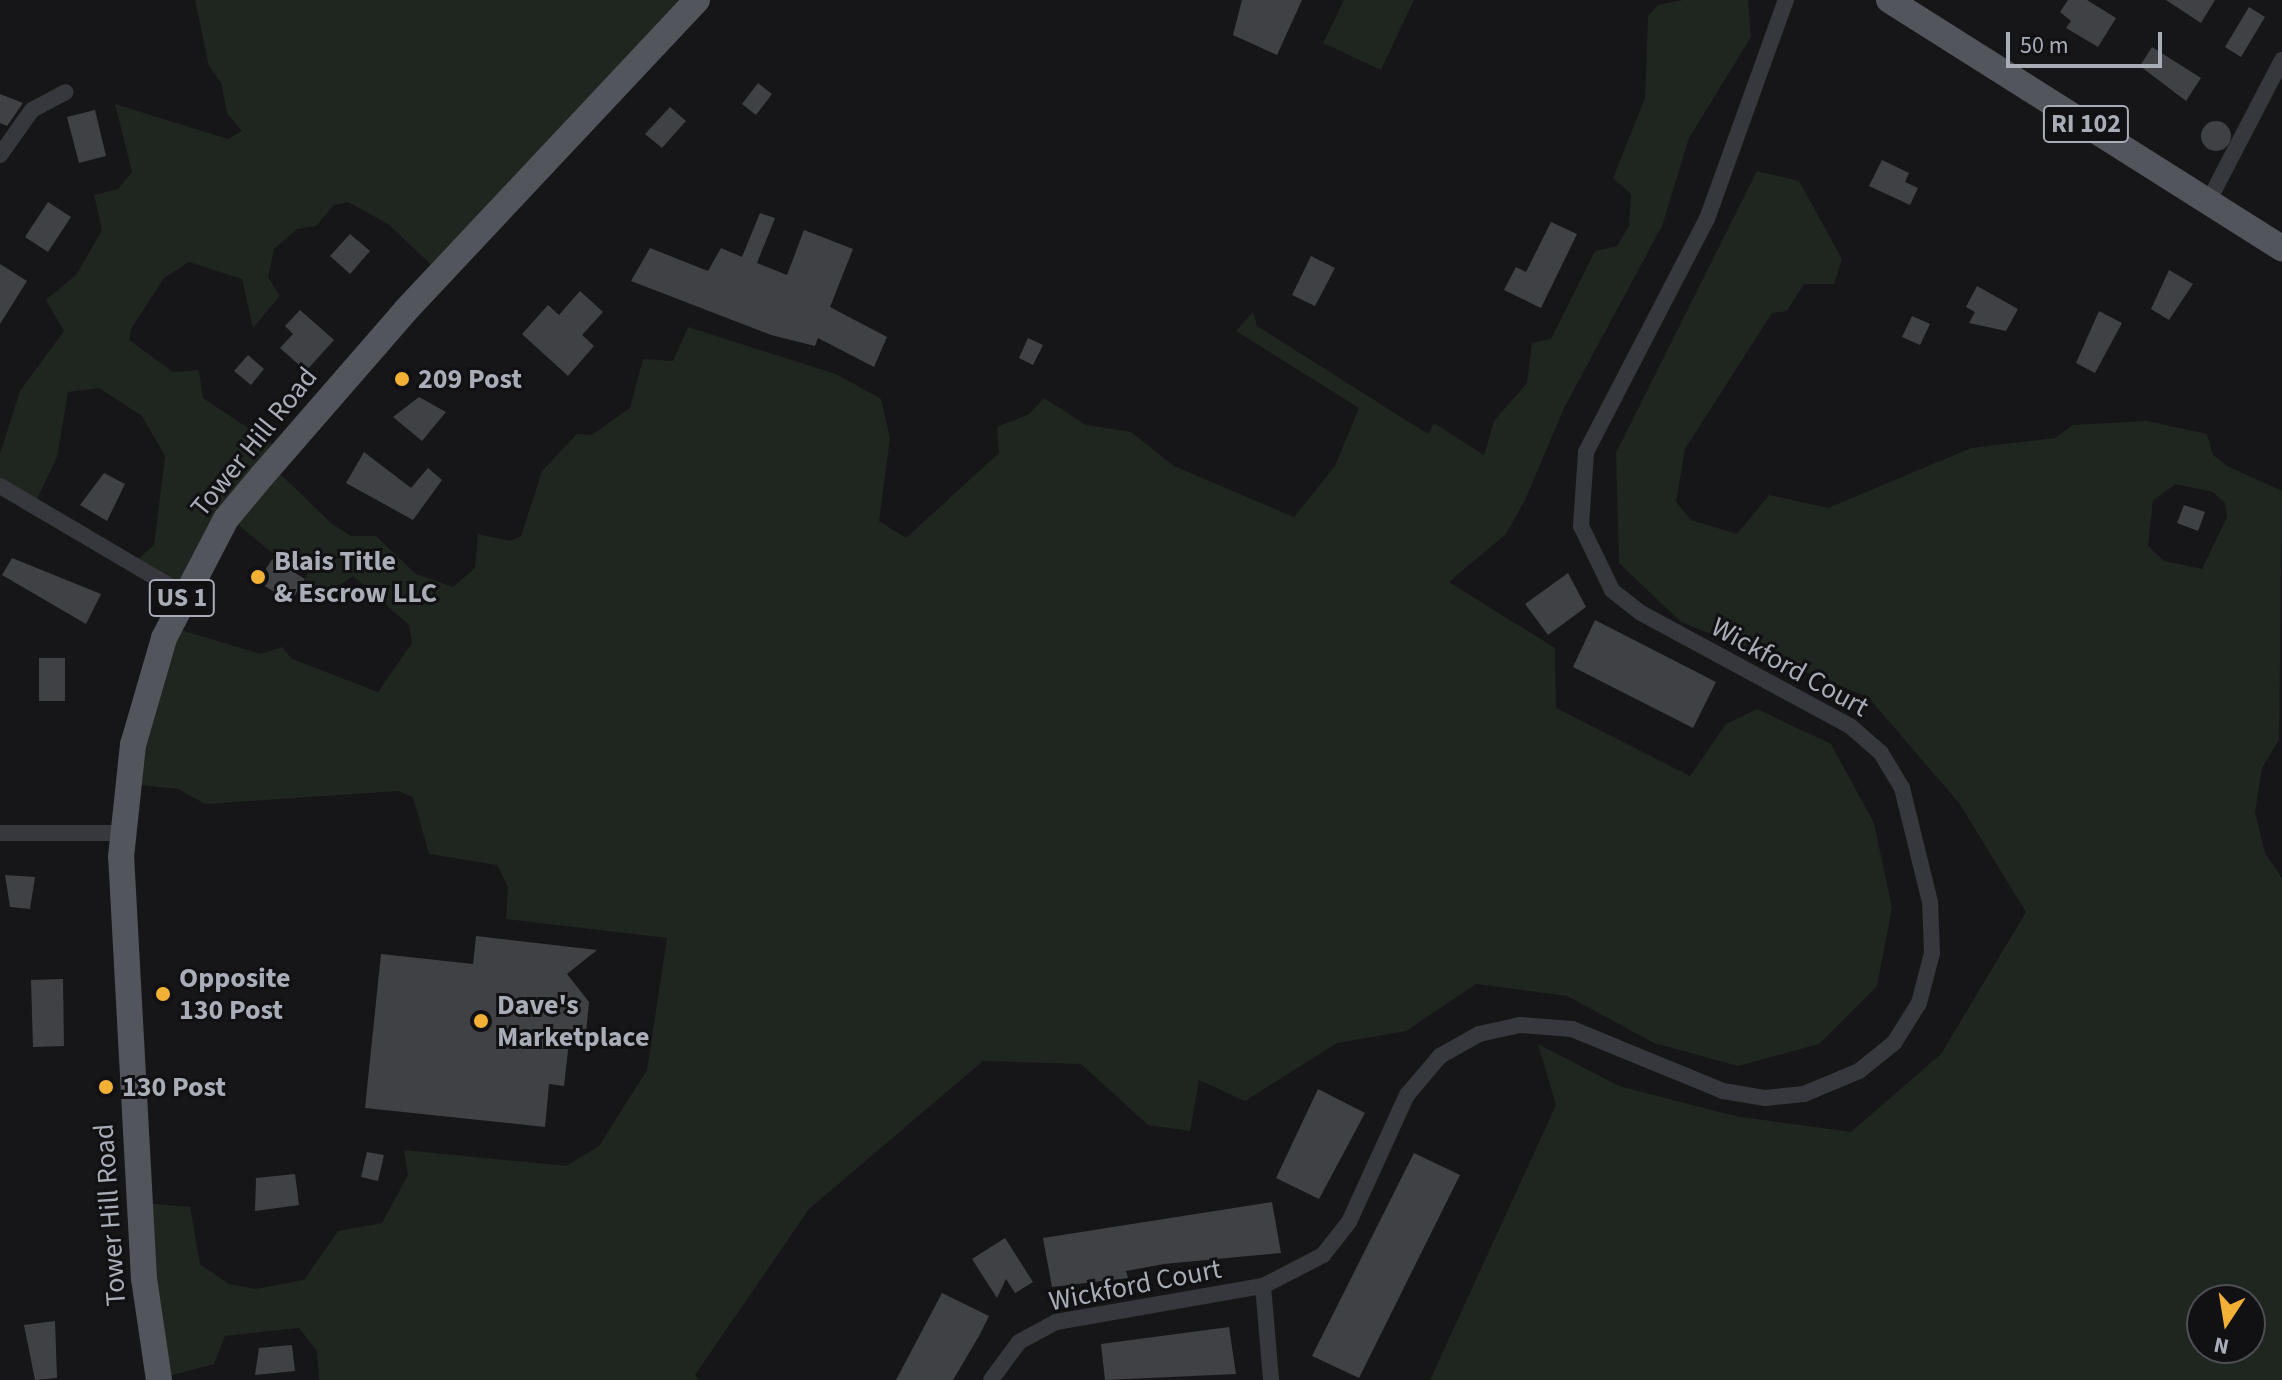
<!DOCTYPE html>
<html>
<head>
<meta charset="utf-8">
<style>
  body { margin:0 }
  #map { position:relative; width:2282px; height:1380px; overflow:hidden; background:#161618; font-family:"Source Sans 3",sans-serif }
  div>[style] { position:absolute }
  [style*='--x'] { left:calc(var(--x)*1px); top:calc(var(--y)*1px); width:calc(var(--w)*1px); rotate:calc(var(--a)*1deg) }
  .green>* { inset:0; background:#1e261f }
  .building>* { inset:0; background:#404145 }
  .round { border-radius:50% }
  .minor>* { height:16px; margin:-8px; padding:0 8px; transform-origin:8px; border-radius:8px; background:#37383d }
  .primary>* { height:26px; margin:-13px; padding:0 13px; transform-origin:13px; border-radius:13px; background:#53555c }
  .dots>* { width:22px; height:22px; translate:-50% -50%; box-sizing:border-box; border:4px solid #111113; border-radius:50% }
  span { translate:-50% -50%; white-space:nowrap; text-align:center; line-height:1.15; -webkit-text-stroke:6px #111113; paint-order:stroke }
  .shield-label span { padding:2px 6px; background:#111113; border:2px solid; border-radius:6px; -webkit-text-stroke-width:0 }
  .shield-label { font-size:26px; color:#a8adb8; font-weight:700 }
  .poi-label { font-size:28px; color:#a8adb8; font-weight:700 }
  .left { translate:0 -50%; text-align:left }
  .street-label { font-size:28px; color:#a8adb8 }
  .north { position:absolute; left:2186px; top:1284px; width:80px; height:80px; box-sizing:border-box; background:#111113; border:2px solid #4d4f55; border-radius:50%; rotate:192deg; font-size:22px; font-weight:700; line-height:32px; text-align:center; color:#a8adb8 }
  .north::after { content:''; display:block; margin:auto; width:28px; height:36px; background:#f2b134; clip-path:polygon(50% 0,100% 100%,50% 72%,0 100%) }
  .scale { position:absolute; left:2006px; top:32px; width:156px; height:36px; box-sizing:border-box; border:4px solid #a8adb8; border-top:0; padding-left:10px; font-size:24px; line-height:28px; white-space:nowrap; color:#a8adb8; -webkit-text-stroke:6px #111113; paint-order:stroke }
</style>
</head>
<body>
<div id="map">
  <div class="green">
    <div style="clip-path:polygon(195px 0,701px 0,442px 275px,388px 224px,348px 202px,334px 205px,316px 226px,297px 229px,274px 249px,268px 277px,280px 296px,253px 328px,242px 279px,189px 262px,164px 278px,131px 329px,129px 340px,173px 372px,199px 370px,203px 398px,278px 448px,274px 468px,331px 523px,351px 536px,376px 536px,416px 574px,453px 587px,475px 568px,478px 534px,510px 541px,521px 536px,542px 471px,577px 434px,592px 435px,630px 408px,643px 359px,673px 361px,688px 327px,836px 374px,881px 399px,890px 438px,879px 521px,906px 538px,999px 453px,997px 427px,1029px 414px,1044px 398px,1086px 425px,1131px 432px,1174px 466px,1294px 517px,1335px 466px,1359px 408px,1236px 331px,1253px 312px,1257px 326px,1428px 434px,1434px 423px,1484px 455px,1494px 421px,1527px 383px,1532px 343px,1551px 339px,1595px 251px,1617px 246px,1629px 226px,1631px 194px,1613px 178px,1645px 98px,1648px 16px,1658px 5px,1683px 0,1748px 0,1751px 37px,1689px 138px,1662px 226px,1564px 408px,1525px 500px,1506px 534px,1449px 582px,1555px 648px,1556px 708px,1690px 776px,1726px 724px,1757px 709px,1831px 744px,1874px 823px,1892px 908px,1877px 986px,1819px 1044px,1738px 1066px,1654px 1043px,1567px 996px,1476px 984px,1406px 1031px,1337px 1043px,1245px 1101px,1199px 1080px,1190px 1131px,1148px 1125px,1081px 1064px,983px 1061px,809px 1209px,695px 1375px,699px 1380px,319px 1380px,317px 1351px,299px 1328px,225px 1336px,214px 1364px,169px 1376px,142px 1203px,190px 1207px,200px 1264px,229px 1284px,255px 1289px,304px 1280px,338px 1231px,382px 1223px,408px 1175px,404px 1150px,566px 1166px,599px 1146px,647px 1070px,667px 938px,506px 919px,508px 887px,497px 865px,429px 854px,413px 797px,398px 791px,205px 804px,178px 789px,131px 784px,174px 628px,261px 654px,282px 647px,292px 659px,378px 692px,412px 643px,409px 625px,353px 576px,311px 604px,300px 600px,309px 567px,271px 552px,230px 518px,183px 593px,131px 565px,154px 545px,165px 456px,142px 416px,99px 388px,68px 392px,57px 457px,35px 503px,0 486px,0 454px,20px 391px,64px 331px,46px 300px,77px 274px,102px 230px,94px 195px,118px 189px,132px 172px,115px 104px,228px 139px,242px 131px,227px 113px,221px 83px,209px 66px)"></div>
    <div style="clip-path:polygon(1344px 0,1414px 0,1381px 70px,1323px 43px)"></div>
    <div style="clip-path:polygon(evenodd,1757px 171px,1799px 181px,1842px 259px,1834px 284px,1804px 284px,1787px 311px,1772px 313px,1685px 449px,1676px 502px,1691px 520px,1737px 534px,1769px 495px,1828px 508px,1971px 448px,2055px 438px,2073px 425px,2147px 421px,2207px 434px,2213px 455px,2227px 466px,2282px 491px,2279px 740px,2262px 768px,2255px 812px,2265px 853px,2282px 878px,2282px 1380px,1430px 1380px,1556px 1105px,1538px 1044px,1619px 1086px,1735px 1116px,1851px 1132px,1941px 1054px,2026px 912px,1959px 803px,1868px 697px,1681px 622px,1619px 563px,1616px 453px,1757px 171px,2176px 484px,2213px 492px,2225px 503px,2227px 517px,2202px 569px,2164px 561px,2148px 546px,2153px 500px,2176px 484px,1757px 171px,2202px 1300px,2250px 1300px,2250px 1348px,2202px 1348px,2202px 1300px)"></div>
  </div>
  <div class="building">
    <div style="clip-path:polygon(1242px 0,1302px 0,1277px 55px,1233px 35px)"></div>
    <div style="clip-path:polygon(2068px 0,2087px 0,2116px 18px,2098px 47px,2066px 28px,2071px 21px,2060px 12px)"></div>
    <div style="clip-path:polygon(2166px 0,2215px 0,2201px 23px)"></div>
    <div style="clip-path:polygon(2249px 7px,2265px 17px,2241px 57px,2225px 47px)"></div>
    <div style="clip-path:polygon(2152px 47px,2201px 78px,2186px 101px,2140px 66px)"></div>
    <div style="clip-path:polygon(758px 83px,772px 94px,756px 115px,742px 104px)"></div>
    <div style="clip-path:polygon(0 94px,23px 103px,7px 126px,0 123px)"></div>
    <div style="clip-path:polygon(670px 107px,686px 121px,662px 148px,645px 134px)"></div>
    <div style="clip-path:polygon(95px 110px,106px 156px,79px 163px,67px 117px)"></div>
    <div class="round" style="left:2201px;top:121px;width:30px;height:30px"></div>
    <div style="clip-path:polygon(1882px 160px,1909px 173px,1905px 182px,1918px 188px,1910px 205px,1869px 186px)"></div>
    <div style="clip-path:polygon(48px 202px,71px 217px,48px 252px,25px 237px)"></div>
    <div style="clip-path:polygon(760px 213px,775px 218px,757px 263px,787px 275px,804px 230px,853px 249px,830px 307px,887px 337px,874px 367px,818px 338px,815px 346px,771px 335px,631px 281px,650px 248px,708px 271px,721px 248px,742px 257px)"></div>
    <div style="clip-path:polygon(1551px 222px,1577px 234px,1541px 308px,1504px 290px,1516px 267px,1526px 272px)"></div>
    <div style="clip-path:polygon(350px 234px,370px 251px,350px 274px,330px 256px)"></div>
    <div style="clip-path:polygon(1311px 256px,1335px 268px,1315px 306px,1292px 295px)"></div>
    <div style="clip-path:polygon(0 264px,27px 281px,0 324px)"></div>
    <div style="clip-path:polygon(2169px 270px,2193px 284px,2169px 320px,2151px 309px)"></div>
    <div style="clip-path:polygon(1977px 286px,2018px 309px,2006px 331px,1969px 323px,1975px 312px,1966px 307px)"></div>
    <div style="clip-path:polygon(580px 291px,603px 312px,582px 335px,594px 346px,568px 376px,522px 334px,548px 305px,559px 315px)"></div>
    <div style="clip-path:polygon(300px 310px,334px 340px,306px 371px,280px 348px,293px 334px,285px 326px)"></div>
    <div style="clip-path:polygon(2099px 311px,2122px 323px,2095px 373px,2076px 363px)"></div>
    <div style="clip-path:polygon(1912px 316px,1930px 324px,1920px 345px,1902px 337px)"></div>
    <div style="clip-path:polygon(1028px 338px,1043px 345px,1033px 365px,1019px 358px)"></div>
    <div style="clip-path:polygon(248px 355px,264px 369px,251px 385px,234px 371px)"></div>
    <div style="clip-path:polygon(419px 397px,446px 412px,422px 441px,393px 417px)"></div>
    <div style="clip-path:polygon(364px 452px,411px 488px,428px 468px,442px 480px,413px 520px,346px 483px)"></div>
    <div style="clip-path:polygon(104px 473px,125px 484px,107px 521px,80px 505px)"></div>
    <div style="clip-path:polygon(2184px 505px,2205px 512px,2198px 531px,2177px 523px)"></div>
    <div style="clip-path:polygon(12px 558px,101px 594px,86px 624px,2px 575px)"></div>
    <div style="clip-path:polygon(272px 559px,305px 579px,295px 595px,286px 599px,258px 582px)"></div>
    <div style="clip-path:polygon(1568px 573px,1586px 607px,1548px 635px,1525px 604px)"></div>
    <div style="clip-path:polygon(1595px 620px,1716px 682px,1693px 728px,1573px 667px)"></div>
    <div style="clip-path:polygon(39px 658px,65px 658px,65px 701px,39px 701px)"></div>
    <div style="clip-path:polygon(5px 875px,35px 877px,30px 909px,10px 907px)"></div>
    <div style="clip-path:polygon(476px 936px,597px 950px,567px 974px,589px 1002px,585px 1044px,569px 1042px,564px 1086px,549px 1084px,545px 1127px,365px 1108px,381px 954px,473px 964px)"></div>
    <div style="clip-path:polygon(63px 979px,64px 1046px,33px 1047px,31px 980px)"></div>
    <div style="clip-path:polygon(1318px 1089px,1365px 1113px,1319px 1199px,1276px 1178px)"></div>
    <div style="clip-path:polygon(367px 1152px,384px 1155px,378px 1181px,361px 1177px)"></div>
    <div style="clip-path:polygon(1414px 1153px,1460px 1175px,1359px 1378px,1312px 1356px)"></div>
    <div style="clip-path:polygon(295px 1174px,299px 1205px,255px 1211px,256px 1178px)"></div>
    <div style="clip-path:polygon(1272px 1202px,1281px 1253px,1164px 1264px,1126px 1271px,1128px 1278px,1052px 1287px,1043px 1238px)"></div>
    <div style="clip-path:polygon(1005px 1238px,1033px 1282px,1015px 1293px,1006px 1279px,997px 1298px,972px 1259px)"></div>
    <div style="clip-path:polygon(942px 1293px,989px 1316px,979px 1336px,953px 1380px,896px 1380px)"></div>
    <div style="clip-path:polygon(55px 1321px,57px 1378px,35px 1380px,24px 1325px)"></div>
    <div style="clip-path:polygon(1229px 1327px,1236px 1374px,1105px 1380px,1101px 1344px)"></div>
    <div style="clip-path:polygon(292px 1345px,295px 1371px,255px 1375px,259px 1348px)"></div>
  </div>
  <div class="minor">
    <div style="--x:0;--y:155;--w:55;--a:-54.6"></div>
    <div style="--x:32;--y:110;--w:38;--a:-28"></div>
    <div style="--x:2209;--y:200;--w:158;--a:-62.5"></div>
    <div style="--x:0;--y:486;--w:212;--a:30.5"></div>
    <div style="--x:0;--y:833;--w:125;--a:0"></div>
    <div style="--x:1263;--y:1286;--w:94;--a:85.1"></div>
    <div style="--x:991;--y:1380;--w:47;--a:-53.6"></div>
    <div style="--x:1019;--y:1342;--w:42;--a:-28.4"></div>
    <div style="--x:1056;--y:1322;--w:210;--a:-9.9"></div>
    <div style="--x:1263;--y:1286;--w:68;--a:-27.3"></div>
    <div style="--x:1323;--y:1255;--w:42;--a:-51.8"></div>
    <div style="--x:1349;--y:1222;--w:140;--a:-65.5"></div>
    <div style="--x:1407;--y:1095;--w:51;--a:-49.8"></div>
    <div style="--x:1440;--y:1056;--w:45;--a:-29.4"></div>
    <div style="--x:1479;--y:1034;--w:42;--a:-12.4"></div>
    <div style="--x:1520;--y:1025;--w:52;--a:4.4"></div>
    <div style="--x:1572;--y:1029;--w:163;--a:22.3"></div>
    <div style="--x:1723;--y:1091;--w:43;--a:9.5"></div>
    <div style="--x:1765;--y:1098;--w:39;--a:-6"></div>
    <div style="--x:1804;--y:1094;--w:60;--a:-22.7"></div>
    <div style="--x:1859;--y:1071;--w:45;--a:-38.7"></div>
    <div style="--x:1894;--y:1043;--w:47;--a:-58"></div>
    <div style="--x:1919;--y:1003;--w:52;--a:-75.4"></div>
    <div style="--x:1932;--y:953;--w:51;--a:-92.2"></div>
    <div style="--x:1930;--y:902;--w:117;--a:-103.8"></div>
    <div style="--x:1902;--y:788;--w:41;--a:-121"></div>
    <div style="--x:1881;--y:753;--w:41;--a:-138.9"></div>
    <div style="--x:1850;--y:726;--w:238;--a:-151.6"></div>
    <div style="--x:1641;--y:613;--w:37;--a:-142"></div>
    <div style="--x:1612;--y:590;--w:71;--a:-115.8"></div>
    <div style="--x:1581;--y:526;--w:74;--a:-86.1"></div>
    <div style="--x:1586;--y:452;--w:263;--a:-62.6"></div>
    <div style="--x:1707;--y:219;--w:233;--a:-70.2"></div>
  </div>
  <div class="primary">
    <div style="--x:1889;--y:0;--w:465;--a:32.3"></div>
    <div style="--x:159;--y:1380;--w:102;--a:-98.4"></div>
    <div style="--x:144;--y:1279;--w:423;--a:-93.1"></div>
    <div style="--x:121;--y:857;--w:113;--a:-83.9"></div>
    <div style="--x:133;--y:745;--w:111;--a:-73.8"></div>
    <div style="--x:164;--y:638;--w:134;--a:-62.5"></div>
    <div style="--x:226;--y:519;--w:55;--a:-50.2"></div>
    <div style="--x:261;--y:477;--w:221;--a:-49"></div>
    <div style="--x:406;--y:310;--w:425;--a:-46.8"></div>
  </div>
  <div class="dots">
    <div style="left:402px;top:379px;background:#f2b134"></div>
    <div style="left:258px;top:577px;background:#f2b134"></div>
    <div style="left:163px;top:994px;background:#f2b134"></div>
    <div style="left:481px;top:1021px;background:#f2b134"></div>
    <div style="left:106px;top:1087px;background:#f2b134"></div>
  </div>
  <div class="shield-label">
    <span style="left:2086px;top:124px">RI 102</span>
    <span style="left:182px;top:598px">US 1</span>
  </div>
  <div class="poi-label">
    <span class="left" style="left:418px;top:379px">209 Post</span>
    <span class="left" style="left:274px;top:577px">Blais Title<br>&amp; Escrow LLC</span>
    <span class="left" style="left:179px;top:994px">Opposite<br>130 Post</span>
    <span class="left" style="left:497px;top:1021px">Dave's<br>Marketplace</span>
    <span class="left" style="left:122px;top:1087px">130 Post</span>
  </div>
  <div class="street-label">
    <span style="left:254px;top:442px;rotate:-51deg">Tower Hill Road</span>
    <span style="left:1790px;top:667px;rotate:29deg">Wickford Court</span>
    <span style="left:110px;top:1215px;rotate:-94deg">Tower Hill Road</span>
    <span style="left:1135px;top:1285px;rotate:-11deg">Wickford Court</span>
  </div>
  <div class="north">N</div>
  <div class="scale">50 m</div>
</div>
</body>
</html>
